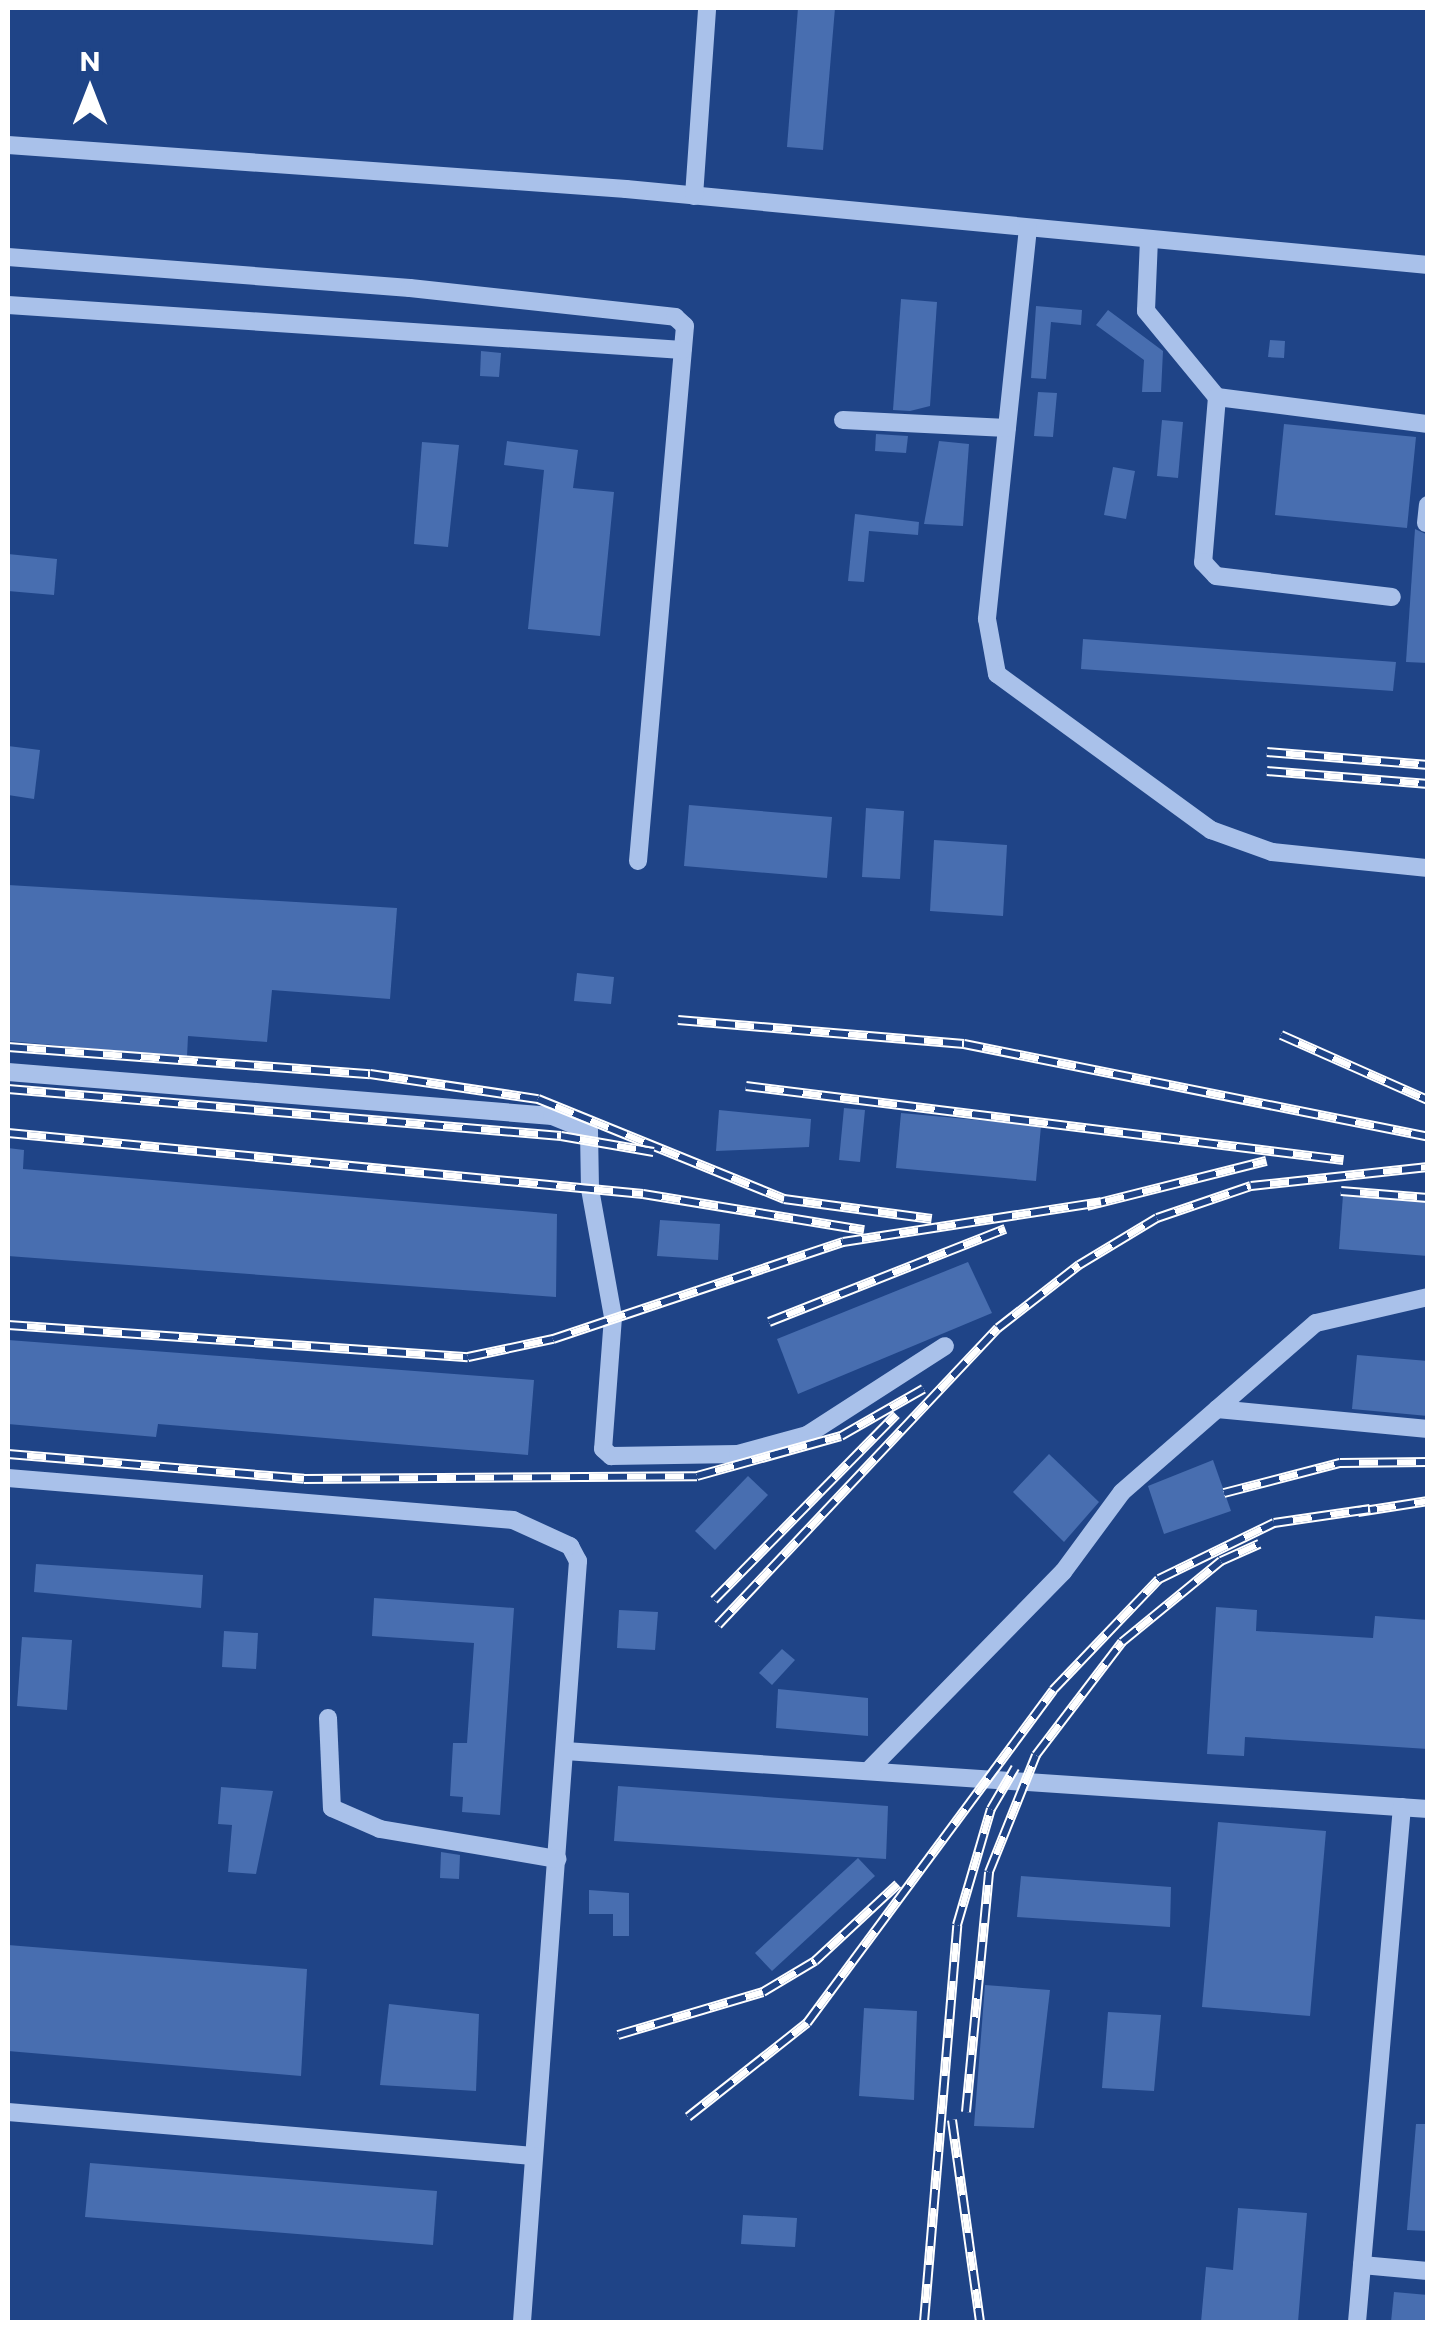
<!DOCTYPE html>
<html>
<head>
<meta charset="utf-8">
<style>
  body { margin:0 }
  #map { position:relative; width:1435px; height:2330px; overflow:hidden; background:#1f4487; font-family:Commissioner,sans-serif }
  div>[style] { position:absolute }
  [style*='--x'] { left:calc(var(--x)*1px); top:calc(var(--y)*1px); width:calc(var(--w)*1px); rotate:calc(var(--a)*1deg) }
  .building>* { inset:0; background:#486eb0 }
  .minor>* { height:18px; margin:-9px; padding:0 9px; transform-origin:9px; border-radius:9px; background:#a9c1ea }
  .rail>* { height:10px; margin-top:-5px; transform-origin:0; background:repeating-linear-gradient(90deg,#1f4487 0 19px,#fff 0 38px); box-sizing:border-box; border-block:2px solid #fff }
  span { translate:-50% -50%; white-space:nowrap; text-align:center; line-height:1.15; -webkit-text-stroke:10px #1f4487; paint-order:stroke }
  .frame { position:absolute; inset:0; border:10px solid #fff; pointer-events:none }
  .north { position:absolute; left:40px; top:40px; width:100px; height:100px; -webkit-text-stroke:8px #1f4487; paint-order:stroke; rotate:0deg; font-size:28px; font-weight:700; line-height:40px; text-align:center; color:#fff }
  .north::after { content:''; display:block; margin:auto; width:35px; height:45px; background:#fff; clip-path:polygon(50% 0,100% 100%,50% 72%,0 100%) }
</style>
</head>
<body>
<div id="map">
  <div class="building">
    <div style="clip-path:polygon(798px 8px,835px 8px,823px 150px,787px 147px)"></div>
    <div style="clip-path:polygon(901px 299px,937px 302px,930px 406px,910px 411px,893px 410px)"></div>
    <div style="clip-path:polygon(1036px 306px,1082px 310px,1081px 325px,1051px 322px,1046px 379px,1031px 378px)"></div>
    <div style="clip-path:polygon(1108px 310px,1163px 351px,1161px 392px,1142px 392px,1144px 360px,1096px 325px)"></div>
    <div style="clip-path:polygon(1270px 340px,1285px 341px,1284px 358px,1268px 357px)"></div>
    <div style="clip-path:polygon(481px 351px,501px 353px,499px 377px,480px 376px)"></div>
    <div style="clip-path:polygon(1038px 392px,1057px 393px,1053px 437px,1034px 436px)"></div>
    <div style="clip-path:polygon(1162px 420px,1183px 422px,1178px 478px,1157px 476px)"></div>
    <div style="clip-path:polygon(1284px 424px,1416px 437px,1407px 528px,1275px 515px)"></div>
    <div style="clip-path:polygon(876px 434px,908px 436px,906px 453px,875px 451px)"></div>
    <div style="clip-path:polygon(507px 441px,578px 450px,573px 488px,614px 492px,600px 636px,528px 629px,544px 470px,504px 465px)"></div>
    <div style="clip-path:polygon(939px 441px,969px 444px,963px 526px,924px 524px)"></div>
    <div style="clip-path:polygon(422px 442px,459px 445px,448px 547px,414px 544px)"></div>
    <div style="clip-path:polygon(1113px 467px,1135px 471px,1126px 519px,1104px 515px)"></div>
    <div style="clip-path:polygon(855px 514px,919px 522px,918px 535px,869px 531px,864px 582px,848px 581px)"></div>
    <div style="clip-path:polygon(1415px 529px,1428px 535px,1428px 663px,1406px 662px)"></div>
    <div style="clip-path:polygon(8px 554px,57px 559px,54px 595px,8px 591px)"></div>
    <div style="clip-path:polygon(1083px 639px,1396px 662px,1393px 691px,1081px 669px)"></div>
    <div style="clip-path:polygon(8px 746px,40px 750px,34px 799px,8px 795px)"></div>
    <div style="clip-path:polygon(689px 805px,832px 817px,827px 878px,684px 866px)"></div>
    <div style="clip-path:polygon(866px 808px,904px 811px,900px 879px,862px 877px)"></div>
    <div style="clip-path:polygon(934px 840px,1007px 845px,1003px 916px,930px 911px)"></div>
    <div style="clip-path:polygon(8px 885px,397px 908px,390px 999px,272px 990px,267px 1042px,188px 1036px,187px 1057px,8px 1041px)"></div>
    <div style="clip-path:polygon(577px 973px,614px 977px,611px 1004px,574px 1001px)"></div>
    <div style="clip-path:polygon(844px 1108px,865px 1110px,860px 1162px,839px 1160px)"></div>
    <div style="clip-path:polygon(719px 1110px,811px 1119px,809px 1147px,716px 1151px)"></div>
    <div style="clip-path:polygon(901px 1113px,1041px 1126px,1036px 1181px,896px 1168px)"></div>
    <div style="clip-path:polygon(8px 1148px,24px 1150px,23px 1169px,557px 1214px,556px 1297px,8px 1256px)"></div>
    <div style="clip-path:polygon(1343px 1195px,1428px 1202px,1428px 1256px,1339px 1249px)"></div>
    <div style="clip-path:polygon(660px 1220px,720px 1224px,718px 1260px,657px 1256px)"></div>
    <div style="clip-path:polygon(968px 1262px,992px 1313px,798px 1394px,777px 1339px)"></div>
    <div style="clip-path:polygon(8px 1340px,534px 1380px,528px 1455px,158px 1424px,156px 1437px,8px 1424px)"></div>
    <div style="clip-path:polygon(1357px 1355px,1428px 1361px,1428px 1416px,1352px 1409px)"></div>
    <div style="clip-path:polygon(1049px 1454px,1099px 1502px,1064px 1542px,1013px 1492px)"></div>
    <div style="clip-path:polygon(1213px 1460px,1231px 1511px,1164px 1534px,1148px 1486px)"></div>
    <div style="clip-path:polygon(748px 1476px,768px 1495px,715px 1550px,695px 1531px)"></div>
    <div style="clip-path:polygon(36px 1564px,203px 1575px,201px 1608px,34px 1592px)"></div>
    <div style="clip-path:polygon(374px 1598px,514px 1608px,500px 1815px,462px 1812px,463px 1797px,450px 1796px,453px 1743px,467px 1743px,474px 1643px,372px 1636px)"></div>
    <div style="clip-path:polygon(1216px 1607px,1257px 1610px,1256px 1631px,1373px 1638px,1375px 1616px,1428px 1620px,1428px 1749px,1245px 1737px,1244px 1756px,1207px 1754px)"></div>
    <div style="clip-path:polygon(619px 1610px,658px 1612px,655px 1650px,617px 1648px)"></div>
    <div style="clip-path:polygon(224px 1631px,258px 1633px,256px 1669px,222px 1667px)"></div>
    <div style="clip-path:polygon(22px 1637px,72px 1640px,67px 1710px,17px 1706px)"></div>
    <div style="clip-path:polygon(782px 1649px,795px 1660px,772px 1685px,759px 1673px)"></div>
    <div style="clip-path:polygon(778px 1689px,868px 1698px,868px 1736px,776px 1728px)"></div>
    <div style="clip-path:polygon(618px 1786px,888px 1806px,886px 1859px,614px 1841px)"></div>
    <div style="clip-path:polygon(221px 1787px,273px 1791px,256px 1874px,228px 1872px,232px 1825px,218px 1824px)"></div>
    <div style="clip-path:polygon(1218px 1822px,1326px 1831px,1310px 2016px,1202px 2007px)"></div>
    <div style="clip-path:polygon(441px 1852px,460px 1855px,459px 1879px,440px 1878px)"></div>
    <div style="clip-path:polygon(858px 1858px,875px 1876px,772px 1971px,755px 1953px)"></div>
    <div style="clip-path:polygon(1021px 1876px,1171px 1887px,1170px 1927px,1017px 1917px)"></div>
    <div style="clip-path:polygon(589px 1890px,629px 1893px,629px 1936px,613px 1936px,613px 1914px,589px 1914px)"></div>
    <div style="clip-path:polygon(8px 1945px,307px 1969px,301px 2076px,8px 2051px)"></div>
    <div style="clip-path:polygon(985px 1985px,1050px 1990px,1034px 2128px,974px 2126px)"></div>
    <div style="clip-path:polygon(389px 2004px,479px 2014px,476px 2091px,380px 2085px)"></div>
    <div style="clip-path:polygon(864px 2008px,917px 2011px,914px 2100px,859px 2096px)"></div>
    <div style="clip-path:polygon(1108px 2012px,1161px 2015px,1154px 2091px,1102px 2088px)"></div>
    <div style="clip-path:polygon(1416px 2124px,1428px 2124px,1428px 2231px,1407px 2230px)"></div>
    <div style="clip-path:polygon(90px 2163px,437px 2191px,433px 2245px,85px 2217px)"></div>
    <div style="clip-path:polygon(1238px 2208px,1307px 2213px,1298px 2322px,1201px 2322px,1206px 2267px,1233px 2270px)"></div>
    <div style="clip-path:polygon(743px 2215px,797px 2218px,795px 2247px,741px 2244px)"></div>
    <div style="clip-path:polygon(1394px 2292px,1428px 2295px,1428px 2322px,1391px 2322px)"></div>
  </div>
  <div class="minor">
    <div style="--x:8;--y:145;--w:620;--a:4.07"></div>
    <div style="--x:626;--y:189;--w:806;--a:5.41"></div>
    <div style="--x:694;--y:196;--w:188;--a:-86"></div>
    <div style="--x:1028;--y:228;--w:393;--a:96"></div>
    <div style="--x:987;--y:619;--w:56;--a:79.7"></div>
    <div style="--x:997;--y:674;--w:265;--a:36.1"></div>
    <div style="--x:1211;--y:830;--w:65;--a:19.8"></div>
    <div style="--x:1272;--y:852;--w:157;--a:5.9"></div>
    <div style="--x:1149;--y:239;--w:72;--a:92.4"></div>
    <div style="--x:1146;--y:311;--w:112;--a:50.5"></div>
    <div style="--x:1217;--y:397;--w:213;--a:7.3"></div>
    <div style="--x:8;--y:257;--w:403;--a:4.4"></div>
    <div style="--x:410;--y:288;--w:267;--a:6.2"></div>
    <div style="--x:675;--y:317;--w:13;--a:42"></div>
    <div style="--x:685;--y:326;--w:537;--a:95.02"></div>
    <div style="--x:8;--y:305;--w:676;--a:3.81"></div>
    <div style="--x:1217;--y:397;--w:166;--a:94.8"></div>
    <div style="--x:1203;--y:562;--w:19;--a:47"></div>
    <div style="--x:1216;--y:576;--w:177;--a:6.8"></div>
    <div style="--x:843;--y:420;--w:164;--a:2.8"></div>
    <div style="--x:1426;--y:523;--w:18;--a:-84"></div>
    <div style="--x:8;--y:1072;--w:546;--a:4.62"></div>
    <div style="--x:552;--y:1116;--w:40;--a:22"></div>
    <div style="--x:589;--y:1131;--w:58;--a:89"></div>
    <div style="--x:590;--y:1189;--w:130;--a:79.8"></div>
    <div style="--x:613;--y:1317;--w:132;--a:94.3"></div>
    <div style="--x:603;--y:1449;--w:11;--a:41"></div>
    <div style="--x:611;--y:1456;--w:127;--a:-0.9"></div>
    <div style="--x:738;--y:1454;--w:72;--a:-15.4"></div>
    <div style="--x:807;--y:1435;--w:164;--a:-32.8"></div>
    <div style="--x:1217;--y:1409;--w:212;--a:5.4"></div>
    <div style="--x:8;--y:1478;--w:507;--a:4.75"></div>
    <div style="--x:513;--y:1520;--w:63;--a:24.5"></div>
    <div style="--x:570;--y:1546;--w:17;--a:62"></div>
    <div style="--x:578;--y:1561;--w:763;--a:94.21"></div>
    <div style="--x:328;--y:1718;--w:90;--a:87.5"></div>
    <div style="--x:332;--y:1808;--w:52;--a:23.6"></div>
    <div style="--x:380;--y:1829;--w:180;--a:9.6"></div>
    <div style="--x:565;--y:1751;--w:865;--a:3.84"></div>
    <div style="--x:868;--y:1771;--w:279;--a:-45.6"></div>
    <div style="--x:1063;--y:1572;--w:99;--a:-53.6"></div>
    <div style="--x:1122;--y:1492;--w:257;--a:-41.1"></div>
    <div style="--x:1316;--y:1323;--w:115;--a:-13.1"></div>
    <div style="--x:8;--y:2112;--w:527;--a:4.79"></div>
    <div style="--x:1362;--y:2265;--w:66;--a:5.2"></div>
    <div style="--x:1357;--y:2322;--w:517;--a:-85.01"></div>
  </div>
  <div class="rail">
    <div style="--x:1267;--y:752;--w:162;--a:4.6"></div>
    <div style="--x:1267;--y:771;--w:162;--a:4.6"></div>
    <div style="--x:678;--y:1020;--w:287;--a:4.8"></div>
    <div style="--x:964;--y:1044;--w:473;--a:11.3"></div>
    <div style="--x:1281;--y:1035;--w:161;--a:23.9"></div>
    <div style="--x:8;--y:1047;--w:363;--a:4.3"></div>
    <div style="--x:370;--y:1074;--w:170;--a:8.5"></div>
    <div style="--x:538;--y:1099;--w:266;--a:22.1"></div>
    <div style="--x:784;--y:1199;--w:149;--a:7.7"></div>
    <div style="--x:746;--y:1086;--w:602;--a:7.07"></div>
    <div style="--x:8;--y:1089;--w:555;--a:4.86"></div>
    <div style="--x:561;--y:1136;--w:94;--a:9.8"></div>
    <div style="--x:8;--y:1133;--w:638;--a:5.49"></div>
    <div style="--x:643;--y:1194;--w:224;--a:9.3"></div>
    <div style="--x:1341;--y:1191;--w:87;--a:4.6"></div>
    <div style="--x:1087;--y:1206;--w:185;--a:-14.1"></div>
    <div style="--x:769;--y:1322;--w:254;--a:-21.5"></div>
    <div style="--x:8;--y:1325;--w:461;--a:4"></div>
    <div style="--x:468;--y:1357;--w:87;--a:-12"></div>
    <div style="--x:553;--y:1339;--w:306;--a:-18.5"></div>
    <div style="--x:843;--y:1242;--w:261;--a:-8.8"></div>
    <div style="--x:8;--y:1454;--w:297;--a:4.8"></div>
    <div style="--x:304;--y:1479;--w:393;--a:-0.4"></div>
    <div style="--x:697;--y:1476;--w:149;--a:-15.5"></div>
    <div style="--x:841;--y:1436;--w:95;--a:-29.8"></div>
    <div style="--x:1224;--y:1493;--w:120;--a:-14.5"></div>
    <div style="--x:1340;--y:1463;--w:88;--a:-0.7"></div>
    <div style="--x:1358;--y:1512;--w:71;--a:-8.9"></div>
    <div style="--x:714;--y:1600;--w:260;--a:-45.5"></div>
    <div style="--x:718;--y:1625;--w:408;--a:-46.7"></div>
    <div style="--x:998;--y:1328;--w:103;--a:-37.9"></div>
    <div style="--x:1079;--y:1265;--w:91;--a:-31.1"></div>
    <div style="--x:1157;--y:1218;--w:99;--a:-18.8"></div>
    <div style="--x:1251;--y:1186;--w:178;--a:-6.1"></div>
    <div style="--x:618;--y:2035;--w:151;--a:-16.5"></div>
    <div style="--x:763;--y:1992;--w:61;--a:-30.8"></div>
    <div style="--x:815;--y:1961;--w:113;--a:-42.9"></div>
    <div style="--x:966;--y:2112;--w:241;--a:-84.5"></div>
    <div style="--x:989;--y:1872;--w:126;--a:-68.1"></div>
    <div style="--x:1036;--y:1755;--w:142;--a:-52.7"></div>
    <div style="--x:1122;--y:1642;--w:128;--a:-39.3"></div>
    <div style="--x:1221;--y:1561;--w:42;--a:-24.1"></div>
    <div style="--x:688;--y:2117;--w:152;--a:-38.3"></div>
    <div style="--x:807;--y:2023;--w:414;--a:-53.5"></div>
    <div style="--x:1053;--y:1690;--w:153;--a:-46.3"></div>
    <div style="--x:1159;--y:1579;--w:128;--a:-26"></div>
    <div style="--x:1274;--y:1523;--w:97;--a:-8.3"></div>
    <div style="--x:952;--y:2120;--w:204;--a:82.1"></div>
    <div style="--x:924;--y:2322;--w:398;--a:-85.2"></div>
    <div style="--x:957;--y:1925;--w:121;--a:-73.7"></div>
    <div style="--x:991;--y:1809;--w:48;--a:-59.7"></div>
  </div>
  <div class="frame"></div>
  <div class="north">N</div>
</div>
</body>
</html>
